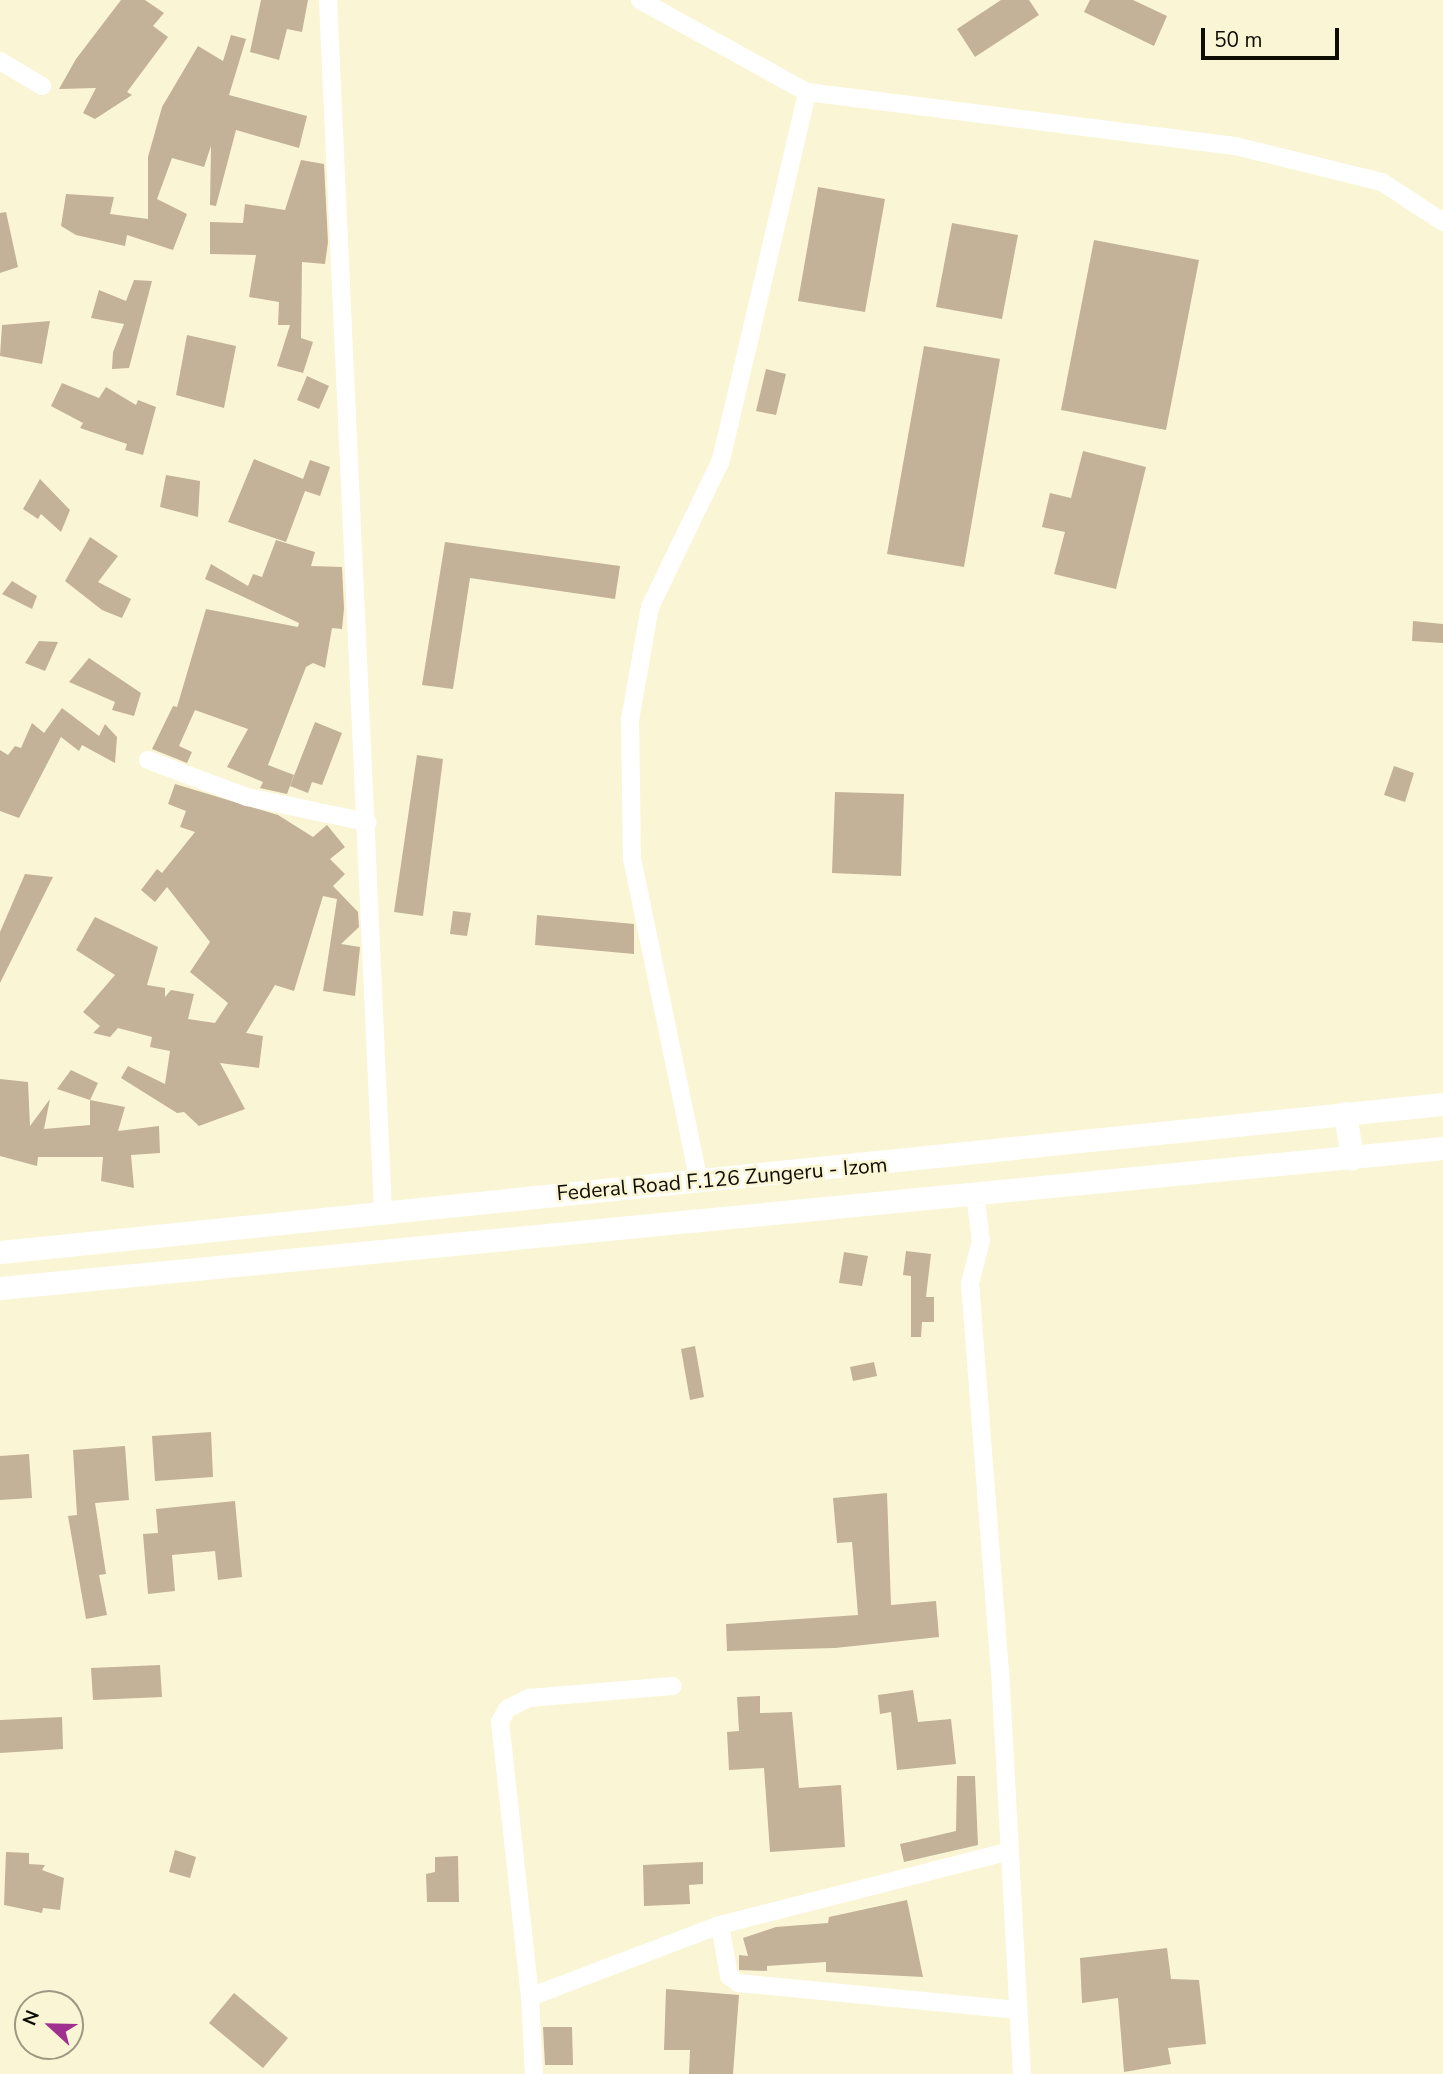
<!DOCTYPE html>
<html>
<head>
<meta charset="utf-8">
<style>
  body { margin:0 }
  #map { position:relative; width:1443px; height:2074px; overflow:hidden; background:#faf6d5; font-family:"Nunito Sans",sans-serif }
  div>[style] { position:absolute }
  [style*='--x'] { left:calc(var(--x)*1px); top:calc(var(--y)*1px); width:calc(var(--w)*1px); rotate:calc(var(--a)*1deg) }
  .building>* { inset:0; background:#c3b198 }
  .minor>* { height:18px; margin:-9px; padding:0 9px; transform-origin:9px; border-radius:9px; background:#fff }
  .major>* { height:23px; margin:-11.5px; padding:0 11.5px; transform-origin:11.5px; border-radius:11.5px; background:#fff }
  span { translate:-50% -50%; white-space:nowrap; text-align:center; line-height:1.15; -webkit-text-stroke:5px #faf6d5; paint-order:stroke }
  .street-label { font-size:21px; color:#0e0c03 }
  .north { position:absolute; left:14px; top:1990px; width:70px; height:70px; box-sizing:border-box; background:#faf6d5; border:2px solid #9c9881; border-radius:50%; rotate:292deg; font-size:19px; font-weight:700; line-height:28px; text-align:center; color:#0e0c03 }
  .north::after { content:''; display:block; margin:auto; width:24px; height:32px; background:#a0308e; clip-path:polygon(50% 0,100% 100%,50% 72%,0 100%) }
  .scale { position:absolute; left:1201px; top:28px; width:138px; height:32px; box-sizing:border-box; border:4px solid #0e0c03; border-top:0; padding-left:9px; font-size:21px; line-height:24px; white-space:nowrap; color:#0e0c03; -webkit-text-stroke:5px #faf6d5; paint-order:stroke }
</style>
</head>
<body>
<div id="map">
  <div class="building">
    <div style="clip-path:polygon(121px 0,145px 0,164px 13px,153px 26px,168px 37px,127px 92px,132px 95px,95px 119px,83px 113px,96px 88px,59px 89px,76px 59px)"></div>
    <div style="clip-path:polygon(261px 0,308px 0,302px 32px,287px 29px,279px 60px,250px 52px)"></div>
    <div style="clip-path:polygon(1001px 0,1029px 0,1039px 15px,975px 57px,957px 29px)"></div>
    <div style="clip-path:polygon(1090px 0,1133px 0,1167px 16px,1154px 46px,1084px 12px)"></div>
    <div style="clip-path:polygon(231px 35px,246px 39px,229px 95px,307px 116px,299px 148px,236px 130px,216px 206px,210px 205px,211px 146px,204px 167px,172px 158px,157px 199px,187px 214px,173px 250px,127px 235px,125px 246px,76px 235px,61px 226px,66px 194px,114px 197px,110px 214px,148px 219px,148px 157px,162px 107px,198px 46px,223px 61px)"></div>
    <div style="clip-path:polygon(301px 160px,324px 164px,328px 242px,325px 264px,302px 262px,301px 338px,313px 342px,303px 373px,277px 366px,290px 325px,278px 325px,279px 302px,249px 297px,256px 255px,210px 254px,210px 222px,243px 223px,245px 204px,285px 210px)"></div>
    <div style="clip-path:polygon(818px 187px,885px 199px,865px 312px,798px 301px)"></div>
    <div style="clip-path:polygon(6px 212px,18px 267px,0 273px,0 213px)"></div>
    <div style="clip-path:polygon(952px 223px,1018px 235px,1002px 319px,936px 307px)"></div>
    <div style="clip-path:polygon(1094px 240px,1199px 260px,1166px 430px,1061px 410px)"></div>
    <div style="clip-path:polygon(134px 280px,152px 281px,129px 368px,112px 369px,113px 352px,124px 324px,91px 318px,99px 290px,126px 301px)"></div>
    <div style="clip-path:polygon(50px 321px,42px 364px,0 356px,2px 325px)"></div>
    <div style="clip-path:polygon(187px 335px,236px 346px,224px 408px,176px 395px)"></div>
    <div style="clip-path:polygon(924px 346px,1000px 359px,964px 567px,887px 554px)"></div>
    <div style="clip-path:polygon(766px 369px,786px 374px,776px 415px,756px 411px)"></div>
    <div style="clip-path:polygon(307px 376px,329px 386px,319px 409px,297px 400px)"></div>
    <div style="clip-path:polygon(62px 383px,99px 398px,106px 387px,136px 405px,138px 400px,156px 407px,143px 455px,125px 450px,127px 444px,80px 428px,83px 423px,51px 406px)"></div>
    <div style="clip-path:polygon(1083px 451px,1146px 467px,1116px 589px,1054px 574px,1065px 532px,1042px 527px,1050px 493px,1071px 498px)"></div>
    <div style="clip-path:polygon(254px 459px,303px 479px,310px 460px,330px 467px,320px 496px,305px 491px,286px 542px,228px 522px)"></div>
    <div style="clip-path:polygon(166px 475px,200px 481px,198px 517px,160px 507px)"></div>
    <div style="clip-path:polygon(40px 479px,70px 510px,61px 532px,41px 514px,38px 519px,23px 509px)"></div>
    <div style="clip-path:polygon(90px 537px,118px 556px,98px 582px,131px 599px,122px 618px,102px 610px,65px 581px)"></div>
    <div style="clip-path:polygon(276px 540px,315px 552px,311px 566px,342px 567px,344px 609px,342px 629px,332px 628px,325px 668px,313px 663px,306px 667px,268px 765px,294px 775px,287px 794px,260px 788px,263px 782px,227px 767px,248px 729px,195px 710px,179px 746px,192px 752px,187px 763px,152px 749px,173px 706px,177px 707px,206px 609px,298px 627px,299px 623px,205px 579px,211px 564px,248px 586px,253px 574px,262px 577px)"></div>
    <div style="clip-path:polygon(445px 542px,620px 566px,615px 599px,470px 578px,453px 689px,422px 685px)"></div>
    <div style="clip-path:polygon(12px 581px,37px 596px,32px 609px,2px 594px)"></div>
    <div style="clip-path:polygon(1413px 621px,1443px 624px,1443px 643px,1412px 641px)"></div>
    <div style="clip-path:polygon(39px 641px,58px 642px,45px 671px,25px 663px)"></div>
    <div style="clip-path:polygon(89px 658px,141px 693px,134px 716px,112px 710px,115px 702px,69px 682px)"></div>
    <div style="clip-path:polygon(62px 708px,99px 736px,105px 724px,117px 737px,115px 763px,82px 745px,79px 751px,61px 737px,19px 818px,0 811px,0 750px,8px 755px,15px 746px,21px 748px,32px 723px,44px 733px)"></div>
    <div style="clip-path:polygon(315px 722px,342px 733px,322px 785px,312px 782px,308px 793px,290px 786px)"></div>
    <div style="clip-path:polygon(417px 755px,443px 759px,423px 916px,394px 912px)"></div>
    <div style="clip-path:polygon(1394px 766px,1414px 773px,1405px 802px,1384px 795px)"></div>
    <div style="clip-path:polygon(175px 784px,278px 815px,313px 837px,327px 825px,345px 847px,330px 859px,345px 874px,333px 886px,358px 912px,359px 927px,341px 944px,360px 947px,355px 996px,323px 991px,337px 899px,323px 896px,294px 991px,275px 985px,246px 1033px,263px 1036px,259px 1068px,220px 1063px,245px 1109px,199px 1126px,184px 1112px,177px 1113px,121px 1078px,128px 1066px,165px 1084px,170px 1051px,150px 1047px,152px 1037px,118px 1028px,110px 1037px,93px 1033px,100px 1026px,83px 1012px,115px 975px,76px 950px,95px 917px,158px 947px,147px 985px,165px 988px,165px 997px,171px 990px,194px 994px,188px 1019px,215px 1023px,228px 1003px,190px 972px,210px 942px,167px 887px,155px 902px,141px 890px,157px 869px,162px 873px,195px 832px,180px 827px,186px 811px,168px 804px)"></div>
    <div style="clip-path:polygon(835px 792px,904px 794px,901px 876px,832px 873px)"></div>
    <div style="clip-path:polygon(25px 874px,53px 877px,0 983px,0 932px)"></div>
    <div style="clip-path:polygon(453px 911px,471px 913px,467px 936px,450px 934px)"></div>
    <div style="clip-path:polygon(537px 915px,634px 924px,634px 954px,535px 945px)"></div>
    <div style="clip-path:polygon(71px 1070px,98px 1083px,90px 1100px,57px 1089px)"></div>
    <div style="clip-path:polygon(0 1079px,28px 1082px,30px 1126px,50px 1099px,44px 1129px,90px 1125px,90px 1100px,125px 1107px,118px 1131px,159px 1126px,160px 1153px,131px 1155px,134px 1188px,101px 1181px,103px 1157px,38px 1157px,37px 1166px,0 1156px)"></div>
    <div style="clip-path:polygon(906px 1251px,931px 1254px,926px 1297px,934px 1297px,934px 1322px,922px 1322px,921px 1337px,911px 1337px,911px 1276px,903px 1275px)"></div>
    <div style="clip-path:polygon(844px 1252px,868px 1256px,862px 1286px,839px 1283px)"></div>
    <div style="clip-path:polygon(695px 1346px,704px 1397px,690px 1400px,681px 1349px)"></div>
    <div style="clip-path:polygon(874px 1362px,877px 1376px,853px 1381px,850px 1367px)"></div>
    <div style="clip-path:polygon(211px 1432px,213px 1477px,155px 1481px,152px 1436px)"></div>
    <div style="clip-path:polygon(125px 1446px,129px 1500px,95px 1503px,106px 1574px,99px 1575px,107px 1615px,86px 1619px,68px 1516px,77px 1515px,73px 1450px)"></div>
    <div style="clip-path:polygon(29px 1454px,32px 1498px,0 1500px,0 1456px)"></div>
    <div style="clip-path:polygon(887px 1493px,891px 1605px,936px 1601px,939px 1637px,835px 1648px,727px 1651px,726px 1624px,858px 1615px,852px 1542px,837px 1543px,833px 1498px)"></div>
    <div style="clip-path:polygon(235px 1501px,242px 1577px,218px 1580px,215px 1551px,172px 1555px,175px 1591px,148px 1594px,143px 1534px,158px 1533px,156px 1509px)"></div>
    <div style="clip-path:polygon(160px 1665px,162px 1697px,93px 1700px,91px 1668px)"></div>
    <div style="clip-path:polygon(913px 1690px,918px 1722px,951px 1719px,956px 1764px,897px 1770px,891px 1712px,880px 1714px,878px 1695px)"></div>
    <div style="clip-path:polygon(760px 1696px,760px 1713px,792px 1712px,799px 1788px,841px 1785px,845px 1847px,770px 1852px,764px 1768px,729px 1770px,727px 1732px,739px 1731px,737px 1697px)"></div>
    <div style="clip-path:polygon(62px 1717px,63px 1749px,0 1753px,0 1720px)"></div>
    <div style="clip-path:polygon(957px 1776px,975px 1776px,978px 1845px,904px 1862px,900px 1844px,956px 1831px)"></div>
    <div style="clip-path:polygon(175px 1850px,196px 1857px,190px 1878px,169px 1872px)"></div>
    <div style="clip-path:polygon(6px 1852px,29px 1853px,29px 1864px,45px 1865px,42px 1870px,64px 1878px,60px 1910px,43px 1908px,42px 1913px,4px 1905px)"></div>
    <div style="clip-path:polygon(458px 1856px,459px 1902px,427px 1902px,426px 1874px,435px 1872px,435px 1857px)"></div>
    <div style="clip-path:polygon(703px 1862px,703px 1884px,689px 1885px,690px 1904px,644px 1906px,643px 1865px)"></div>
    <div style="clip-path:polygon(907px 1900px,923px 1977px,826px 1972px,826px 1962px,767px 1966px,767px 1971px,739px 1970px,739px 1955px,748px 1956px,743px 1938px,776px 1927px,828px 1923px,829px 1917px)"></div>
    <div style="clip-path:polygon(1167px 1948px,1171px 1979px,1199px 1980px,1206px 2044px,1168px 2048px,1171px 2064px,1124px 2072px,1118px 1998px,1082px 2003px,1080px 1958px)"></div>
    <div style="clip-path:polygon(666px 1989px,739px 1995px,733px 2074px,689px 2074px,690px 2050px,664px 2050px)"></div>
    <div style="clip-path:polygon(234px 1993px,288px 2038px,263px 2068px,209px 2023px)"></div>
    <div style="clip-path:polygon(543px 2027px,572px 2027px,573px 2065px,545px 2065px)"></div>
  </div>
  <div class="minor">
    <div style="--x:328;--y:0;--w:1211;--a:87.4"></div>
    <div style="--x:640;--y:0;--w:191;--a:28.9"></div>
    <div style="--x:807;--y:92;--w:431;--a:7.2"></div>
    <div style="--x:1235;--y:146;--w:151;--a:13.8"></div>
    <div style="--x:1382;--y:182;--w:73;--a:33.3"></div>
    <div style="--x:0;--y:61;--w:49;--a:30.8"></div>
    <div style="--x:148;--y:760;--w:106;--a:20.5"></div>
    <div style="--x:247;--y:797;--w:123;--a:11.8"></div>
    <div style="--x:699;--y:1182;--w:330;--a:-101.7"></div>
    <div style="--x:632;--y:859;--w:139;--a:-90.8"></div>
    <div style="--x:630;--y:720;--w:115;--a:-80"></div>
    <div style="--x:650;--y:607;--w:163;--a:-64.2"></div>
    <div style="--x:721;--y:460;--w:378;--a:-76.8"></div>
    <div style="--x:975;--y:1194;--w:47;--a:82.7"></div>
    <div style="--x:981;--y:1241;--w:43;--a:104.7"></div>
    <div style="--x:970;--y:1283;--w:387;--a:85.6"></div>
    <div style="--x:1000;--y:1669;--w:406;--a:86.9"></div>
    <div style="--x:720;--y:1925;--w:52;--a:80"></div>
    <div style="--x:729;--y:1976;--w:11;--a:38"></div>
    <div style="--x:738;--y:1983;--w:281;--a:5.5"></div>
    <div style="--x:530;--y:1997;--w:203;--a:-20.8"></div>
    <div style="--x:720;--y:1925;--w:299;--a:-14.3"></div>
    <div style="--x:534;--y:2074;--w:77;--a:-93"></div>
    <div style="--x:530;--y:1997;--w:277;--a:-96.2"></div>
    <div style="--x:500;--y:1722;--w:15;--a:-62"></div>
    <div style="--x:507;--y:1709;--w:25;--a:-27"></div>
    <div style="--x:529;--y:1698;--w:144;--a:-4.8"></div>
  </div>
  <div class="major">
    <div style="--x:1345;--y:1113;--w:46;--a:81.2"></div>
    <div style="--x:0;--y:1252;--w:1451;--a:-5.86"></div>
    <div style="--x:0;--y:1288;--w:1450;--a:-5.54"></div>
  </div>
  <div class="street-label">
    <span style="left:722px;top:1179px;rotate:-5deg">Federal Road F.126 Zungeru - Izom</span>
  </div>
  <div class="north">N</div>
  <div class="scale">50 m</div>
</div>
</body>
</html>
